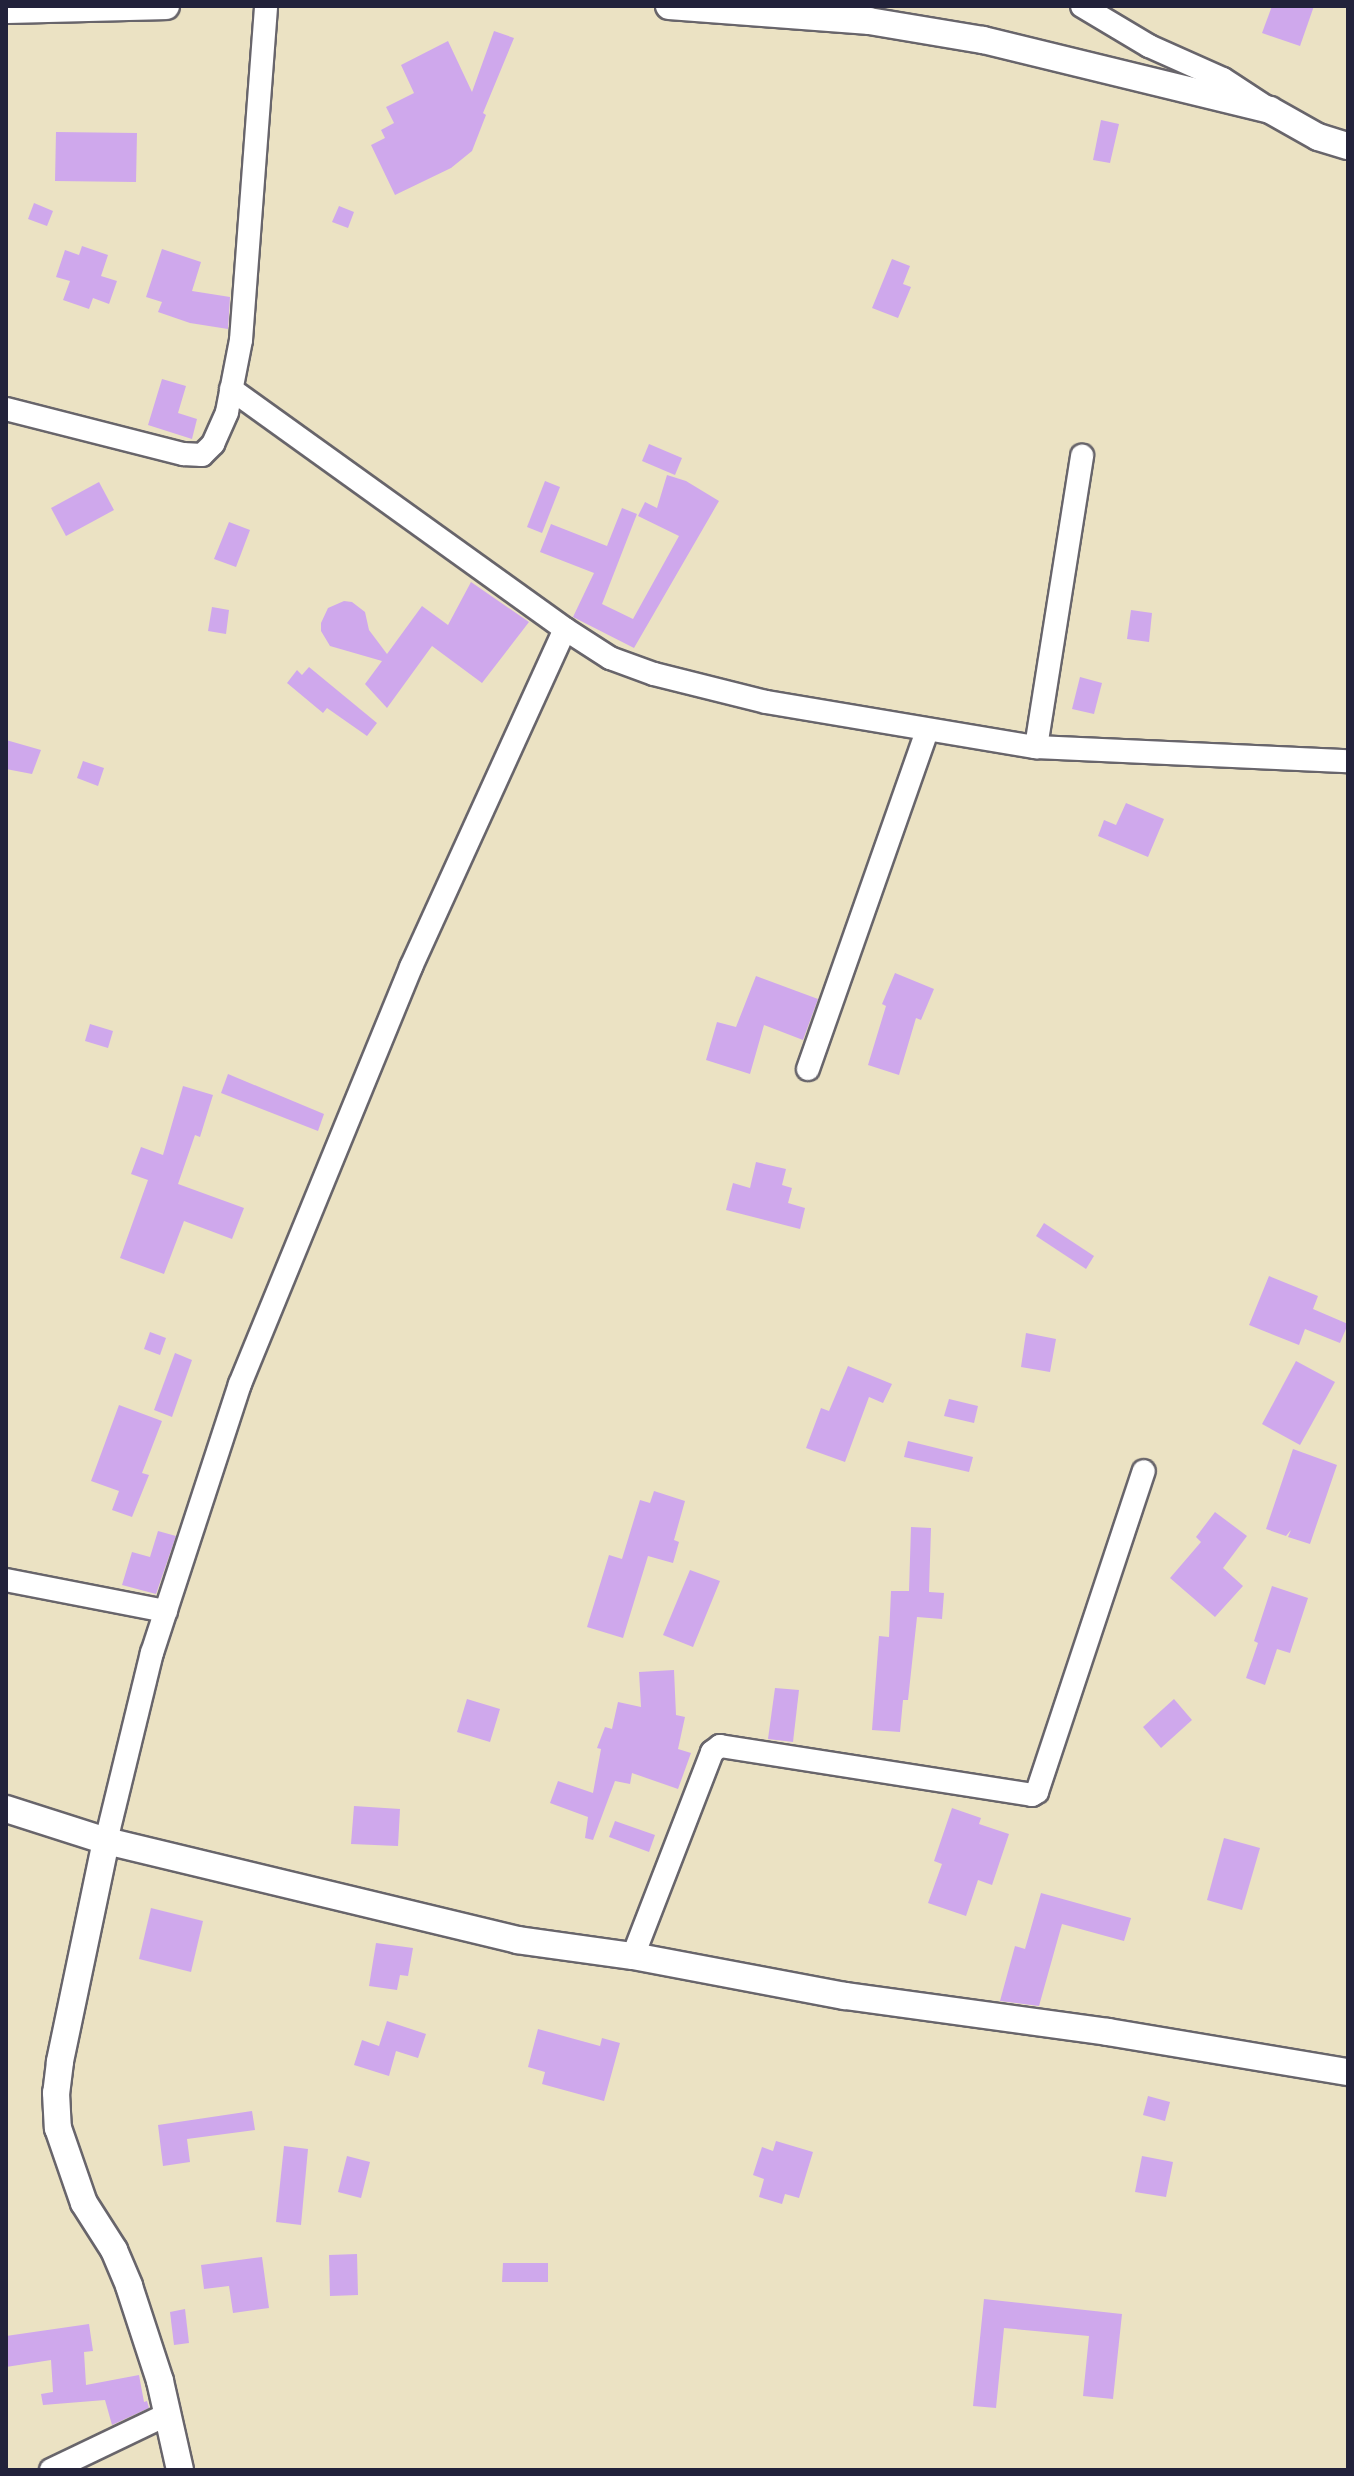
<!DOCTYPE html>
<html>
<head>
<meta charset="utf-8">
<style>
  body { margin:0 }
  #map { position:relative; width:1354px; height:2476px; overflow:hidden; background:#ebe2c3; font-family:Pangolin,sans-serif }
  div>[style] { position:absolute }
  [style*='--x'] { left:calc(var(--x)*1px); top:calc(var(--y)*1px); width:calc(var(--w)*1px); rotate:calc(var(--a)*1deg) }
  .building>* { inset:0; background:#cfa8ec }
  .roads { filter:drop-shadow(2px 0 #68656b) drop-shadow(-2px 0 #68656b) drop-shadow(0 2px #68656b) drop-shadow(0 -2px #68656b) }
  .minor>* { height:22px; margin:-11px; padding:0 11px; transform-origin:11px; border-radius:11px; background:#fff }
  .tertiary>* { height:26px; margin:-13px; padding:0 13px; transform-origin:13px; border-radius:13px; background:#fff }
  span { translate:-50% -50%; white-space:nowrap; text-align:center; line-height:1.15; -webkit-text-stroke:8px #f6f6f2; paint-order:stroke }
  .frame { position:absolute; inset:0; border:8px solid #22223b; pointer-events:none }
</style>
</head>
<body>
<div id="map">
  <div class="building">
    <div style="clip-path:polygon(1272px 6px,1314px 6px,1300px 46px,1262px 33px)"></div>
    <div style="clip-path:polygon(494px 31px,514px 38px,483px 113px,486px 115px,472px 151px,451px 168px,395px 195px,371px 145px,385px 138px,381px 130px,394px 123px,386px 107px,414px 93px,401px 65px,448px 41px,472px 92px)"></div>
    <div style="clip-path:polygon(1101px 120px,1119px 124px,1110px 163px,1093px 160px)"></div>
    <div style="clip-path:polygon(56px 132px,137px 133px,136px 182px,55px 181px)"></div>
    <div style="clip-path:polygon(34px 203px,53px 211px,47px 226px,28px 219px)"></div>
    <div style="clip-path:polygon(339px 206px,354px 212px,348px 228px,332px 222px)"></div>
    <div style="clip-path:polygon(82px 246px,108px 255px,101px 276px,117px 281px,109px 304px,93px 298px,89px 309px,63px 300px,70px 281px,56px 277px,65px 250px,79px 255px)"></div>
    <div style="clip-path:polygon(162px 249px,201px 262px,192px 291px,230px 297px,228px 329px,190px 323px,158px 312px,162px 302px,146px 297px)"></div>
    <div style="clip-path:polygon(892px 259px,910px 266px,903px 284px,911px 287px,898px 318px,872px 308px)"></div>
    <div style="clip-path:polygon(162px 379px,186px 386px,178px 413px,197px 419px,192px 439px,148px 425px)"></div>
    <div style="clip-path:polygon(649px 444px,682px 458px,675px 475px,642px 461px)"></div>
    <div style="clip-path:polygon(667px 475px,686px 481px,719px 501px,634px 648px,573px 617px,594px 573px,540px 552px,551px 524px,607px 546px,622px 508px,637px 514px,602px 604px,633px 619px,679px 536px,638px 516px,645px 502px,657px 508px)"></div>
    <div style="clip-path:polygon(545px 481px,560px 487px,542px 533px,527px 527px)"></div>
    <div style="clip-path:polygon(99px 482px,114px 510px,66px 536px,51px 508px)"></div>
    <div style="clip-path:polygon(229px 522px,250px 530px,236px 567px,214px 559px)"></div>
    <div style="clip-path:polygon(471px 582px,529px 622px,482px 683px,432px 646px,387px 708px,365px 684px,382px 661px,330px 646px,321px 631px,321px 623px,328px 608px,344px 601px,352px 602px,365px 612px,369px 630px,387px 654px,422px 606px,448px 625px)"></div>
    <div style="clip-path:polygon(212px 607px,229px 610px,226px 634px,208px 631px)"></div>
    <div style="clip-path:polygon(1131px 610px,1152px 613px,1149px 642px,1127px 639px)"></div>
    <div style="clip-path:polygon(309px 667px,377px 723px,367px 736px,327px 708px,323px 713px,287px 683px,297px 670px,302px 675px)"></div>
    <div style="clip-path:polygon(1080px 677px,1102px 683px,1094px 714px,1072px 709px)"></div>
    <div style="clip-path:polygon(6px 740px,41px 750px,32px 774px,6px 769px)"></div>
    <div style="clip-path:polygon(83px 761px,104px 768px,98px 786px,77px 778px)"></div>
    <div style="clip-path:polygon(1126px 803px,1164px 819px,1148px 857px,1098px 836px,1104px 820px,1116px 825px)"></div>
    <div style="clip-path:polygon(895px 973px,934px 989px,921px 1020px,916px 1018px,899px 1075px,868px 1065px,886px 1006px,882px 1004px)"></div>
    <div style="clip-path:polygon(756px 976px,818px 999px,803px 1040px,764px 1025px,750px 1074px,706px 1060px,717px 1022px,736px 1027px)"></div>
    <div style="clip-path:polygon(90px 1024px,113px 1031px,108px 1048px,85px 1041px)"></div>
    <div style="clip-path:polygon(228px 1074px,324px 1114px,318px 1131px,221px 1093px)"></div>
    <div style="clip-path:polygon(183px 1086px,213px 1095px,200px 1137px,195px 1135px,178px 1184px,244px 1208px,232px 1239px,184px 1221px,164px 1274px,120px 1258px,148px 1180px,131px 1174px,141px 1147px,163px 1155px)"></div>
    <div style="clip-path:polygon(756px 1162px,786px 1169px,782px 1185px,792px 1188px,788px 1203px,805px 1208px,800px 1229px,726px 1210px,733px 1183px,750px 1188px)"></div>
    <div style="clip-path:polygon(1044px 1223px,1094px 1256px,1086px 1269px,1036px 1236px)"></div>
    <div style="clip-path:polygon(1269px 1276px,1318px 1296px,1313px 1309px,1348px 1324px,1340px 1343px,1305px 1329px,1299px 1345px,1249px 1325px)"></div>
    <div style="clip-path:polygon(150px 1332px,166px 1338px,160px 1355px,144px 1349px)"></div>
    <div style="clip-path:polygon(1026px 1333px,1056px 1339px,1050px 1372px,1021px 1367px)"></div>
    <div style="clip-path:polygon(175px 1353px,192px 1360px,172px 1417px,154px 1410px)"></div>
    <div style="clip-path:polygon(1296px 1361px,1335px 1382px,1300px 1445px,1262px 1424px)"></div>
    <div style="clip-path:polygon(848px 1366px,892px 1384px,883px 1403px,869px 1397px,845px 1462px,806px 1448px,821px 1408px,829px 1411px)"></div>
    <div style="clip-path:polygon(949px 1399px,978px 1406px,974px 1423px,944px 1416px)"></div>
    <div style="clip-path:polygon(119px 1405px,162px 1421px,142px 1473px,149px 1475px,132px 1517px,112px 1510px,119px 1491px,91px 1481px)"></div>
    <div style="clip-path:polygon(908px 1441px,973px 1457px,969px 1472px,904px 1457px)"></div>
    <div style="clip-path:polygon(1293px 1449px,1337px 1465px,1310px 1544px,1288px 1537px,1291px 1530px,1286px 1536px,1266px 1529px)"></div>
    <div style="clip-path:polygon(654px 1491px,685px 1501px,674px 1540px,679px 1542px,673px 1563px,648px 1556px,623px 1638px,587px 1627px,609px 1555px,622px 1559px,640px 1500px,650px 1503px)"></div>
    <div style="clip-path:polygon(1215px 1512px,1247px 1536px,1223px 1568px,1243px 1586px,1215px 1617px,1170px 1578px,1201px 1542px,1196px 1537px)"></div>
    <div style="clip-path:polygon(911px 1527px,931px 1528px,929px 1592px,944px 1593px,942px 1619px,917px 1617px,908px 1700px,903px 1700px,900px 1732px,872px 1730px,879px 1636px,889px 1637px,891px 1591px,909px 1591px)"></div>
    <div style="clip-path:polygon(158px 1531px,176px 1536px,156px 1594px,122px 1585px,132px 1552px,150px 1557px)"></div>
    <div style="clip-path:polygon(690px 1570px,720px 1581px,693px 1647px,663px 1635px)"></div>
    <div style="clip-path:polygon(1272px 1586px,1308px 1598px,1290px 1653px,1277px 1649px,1265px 1685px,1246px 1678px,1258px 1643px,1254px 1641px)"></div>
    <div style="clip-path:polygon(674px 1670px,676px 1715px,685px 1717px,678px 1749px,691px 1753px,678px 1789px,632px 1773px,630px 1784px,615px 1781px,593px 1840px,585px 1838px,588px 1817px,550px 1803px,558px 1781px,593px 1793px,601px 1749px,597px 1748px,605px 1727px,612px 1729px,618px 1702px,641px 1707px,639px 1672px)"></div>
    <div style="clip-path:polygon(775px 1688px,799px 1690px,793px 1742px,768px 1739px)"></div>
    <div style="clip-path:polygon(467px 1699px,500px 1709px,490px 1742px,457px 1732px)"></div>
    <div style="clip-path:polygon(1174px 1699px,1192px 1720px,1161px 1748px,1143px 1727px)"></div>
    <div style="clip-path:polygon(354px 1806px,400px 1809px,398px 1846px,351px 1844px)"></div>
    <div style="clip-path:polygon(952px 1808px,981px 1818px,979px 1824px,1009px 1834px,992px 1885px,978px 1880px,966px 1916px,928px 1903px,942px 1864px,934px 1861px)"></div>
    <div style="clip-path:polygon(615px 1821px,655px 1835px,649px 1852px,609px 1837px)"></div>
    <div style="clip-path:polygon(1224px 1838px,1260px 1848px,1242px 1910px,1207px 1900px)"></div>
    <div style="clip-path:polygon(1041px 1893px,1131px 1918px,1124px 1941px,1062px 1924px,1039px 2006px,1000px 2001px,1015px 1946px,1025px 1949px)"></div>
    <div style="clip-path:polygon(151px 1908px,203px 1921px,191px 1972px,139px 1959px)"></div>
    <div style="clip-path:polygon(376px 1943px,413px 1948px,408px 1976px,400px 1975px,397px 1990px,369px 1986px)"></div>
    <div style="clip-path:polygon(387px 2021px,426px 2034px,418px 2058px,396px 2051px,389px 2076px,354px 2065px,362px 2040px,379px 2046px)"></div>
    <div style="clip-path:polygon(538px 2029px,600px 2046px,602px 2038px,620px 2043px,604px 2101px,542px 2084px,545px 2072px,528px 2067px)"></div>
    <div style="clip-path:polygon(1148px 2096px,1170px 2102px,1165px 2121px,1143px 2115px)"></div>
    <div style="clip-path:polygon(252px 2111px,255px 2130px,187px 2139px,190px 2162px,163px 2166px,158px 2125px)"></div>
    <div style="clip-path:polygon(776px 2141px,813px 2152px,799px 2198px,785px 2194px,782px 2204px,759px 2197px,764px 2179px,753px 2175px,762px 2147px,773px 2151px)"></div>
    <div style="clip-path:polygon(284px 2146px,308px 2149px,301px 2225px,276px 2222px)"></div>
    <div style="clip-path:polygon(347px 2156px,370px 2162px,361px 2198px,338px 2192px)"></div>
    <div style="clip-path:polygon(1142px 2156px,1173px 2162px,1166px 2197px,1135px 2192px)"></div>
    <div style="clip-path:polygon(357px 2254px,358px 2295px,330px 2296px,329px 2255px)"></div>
    <div style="clip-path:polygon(262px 2257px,269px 2308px,233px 2313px,229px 2286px,204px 2289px,201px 2265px)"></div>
    <div style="clip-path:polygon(503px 2263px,548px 2263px,548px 2282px,502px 2282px)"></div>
    <div style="clip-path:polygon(984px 2299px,1122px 2314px,1113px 2399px,1083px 2396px,1089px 2336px,1004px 2328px,996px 2408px,973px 2406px)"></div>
    <div style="clip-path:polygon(185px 2309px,189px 2343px,174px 2345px,170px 2312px)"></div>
    <div style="clip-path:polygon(89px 2324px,93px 2351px,84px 2352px,86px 2385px,139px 2375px,144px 2402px,147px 2401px,149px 2408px,112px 2425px,105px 2400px,43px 2405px,41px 2394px,53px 2392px,51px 2360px,6px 2367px,6px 2336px)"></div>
  </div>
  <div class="roads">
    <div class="minor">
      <div style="--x:1082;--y:6;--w:78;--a:30.8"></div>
      <div style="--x:1149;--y:46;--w:81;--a:24"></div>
      <div style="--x:1223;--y:79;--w:51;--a:33.1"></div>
      <div style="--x:231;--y:389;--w:411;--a:35.7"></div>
      <div style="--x:565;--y:629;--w:54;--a:32.8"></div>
      <div style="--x:610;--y:658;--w:47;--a:20"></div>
      <div style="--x:654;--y:674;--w:115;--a:14"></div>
      <div style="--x:766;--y:702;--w:274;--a:9.5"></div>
      <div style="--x:1036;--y:747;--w:312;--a:2.6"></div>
      <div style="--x:6;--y:409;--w:183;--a:14.3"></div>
      <div style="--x:183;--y:454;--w:19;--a:3"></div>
      <div style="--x:202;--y:455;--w:16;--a:-45"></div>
      <div style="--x:213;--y:444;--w:35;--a:-66"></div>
      <div style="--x:227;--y:412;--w:73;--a:-79"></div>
      <div style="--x:241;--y:340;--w:335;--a:-85.7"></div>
      <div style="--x:1036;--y:747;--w:295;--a:-81"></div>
      <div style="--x:808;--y:1069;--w:358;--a:-70.6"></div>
      <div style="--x:6;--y:1580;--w:163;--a:11"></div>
      <div style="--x:106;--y:1841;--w:194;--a:-76.3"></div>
      <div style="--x:152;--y:1653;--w:283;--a:-71.9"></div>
      <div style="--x:240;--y:1384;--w:451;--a:-67.7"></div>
      <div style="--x:411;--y:967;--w:371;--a:-65.5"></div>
      <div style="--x:633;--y:1956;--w:219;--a:-68.8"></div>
      <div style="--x:712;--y:1752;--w:10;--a:-37"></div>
      <div style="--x:720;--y:1746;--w:316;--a:8.9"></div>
      <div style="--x:1032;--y:1795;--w:6;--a:-31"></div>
      <div style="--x:1037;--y:1792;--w:338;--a:-71.6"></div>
      <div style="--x:51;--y:2470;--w:130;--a:-25.6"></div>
    </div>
    <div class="tertiary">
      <div style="--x:669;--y:6;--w:201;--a:4.3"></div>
      <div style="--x:869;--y:21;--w:116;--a:9.5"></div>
      <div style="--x:983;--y:40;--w:295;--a:13.7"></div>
      <div style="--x:1270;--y:110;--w:55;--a:29.4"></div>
      <div style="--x:1318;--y:137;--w:31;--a:17"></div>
      <div style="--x:6;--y:10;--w:160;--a:-1.4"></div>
      <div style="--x:6;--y:1809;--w:105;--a:17.7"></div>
      <div style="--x:106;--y:1841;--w:423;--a:13.5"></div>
      <div style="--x:517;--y:1940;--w:117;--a:7.9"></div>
      <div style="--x:633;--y:1956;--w:216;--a:10.7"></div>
      <div style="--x:845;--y:1996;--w:265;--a:7.8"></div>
      <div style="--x:1108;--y:2032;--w:243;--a:9.5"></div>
      <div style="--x:106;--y:1841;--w:226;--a:101.8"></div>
      <div style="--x:60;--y:2062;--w:31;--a:97"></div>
      <div style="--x:56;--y:2093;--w:35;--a:87"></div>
      <div style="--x:58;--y:2128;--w:79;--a:70.9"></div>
      <div style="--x:84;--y:2203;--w:56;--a:57.4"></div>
      <div style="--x:114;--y:2250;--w:39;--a:67"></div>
      <div style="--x:129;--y:2286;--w:100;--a:71.9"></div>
      <div style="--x:160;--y:2381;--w:91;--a:77.3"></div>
    </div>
  </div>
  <div class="frame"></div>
</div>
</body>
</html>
